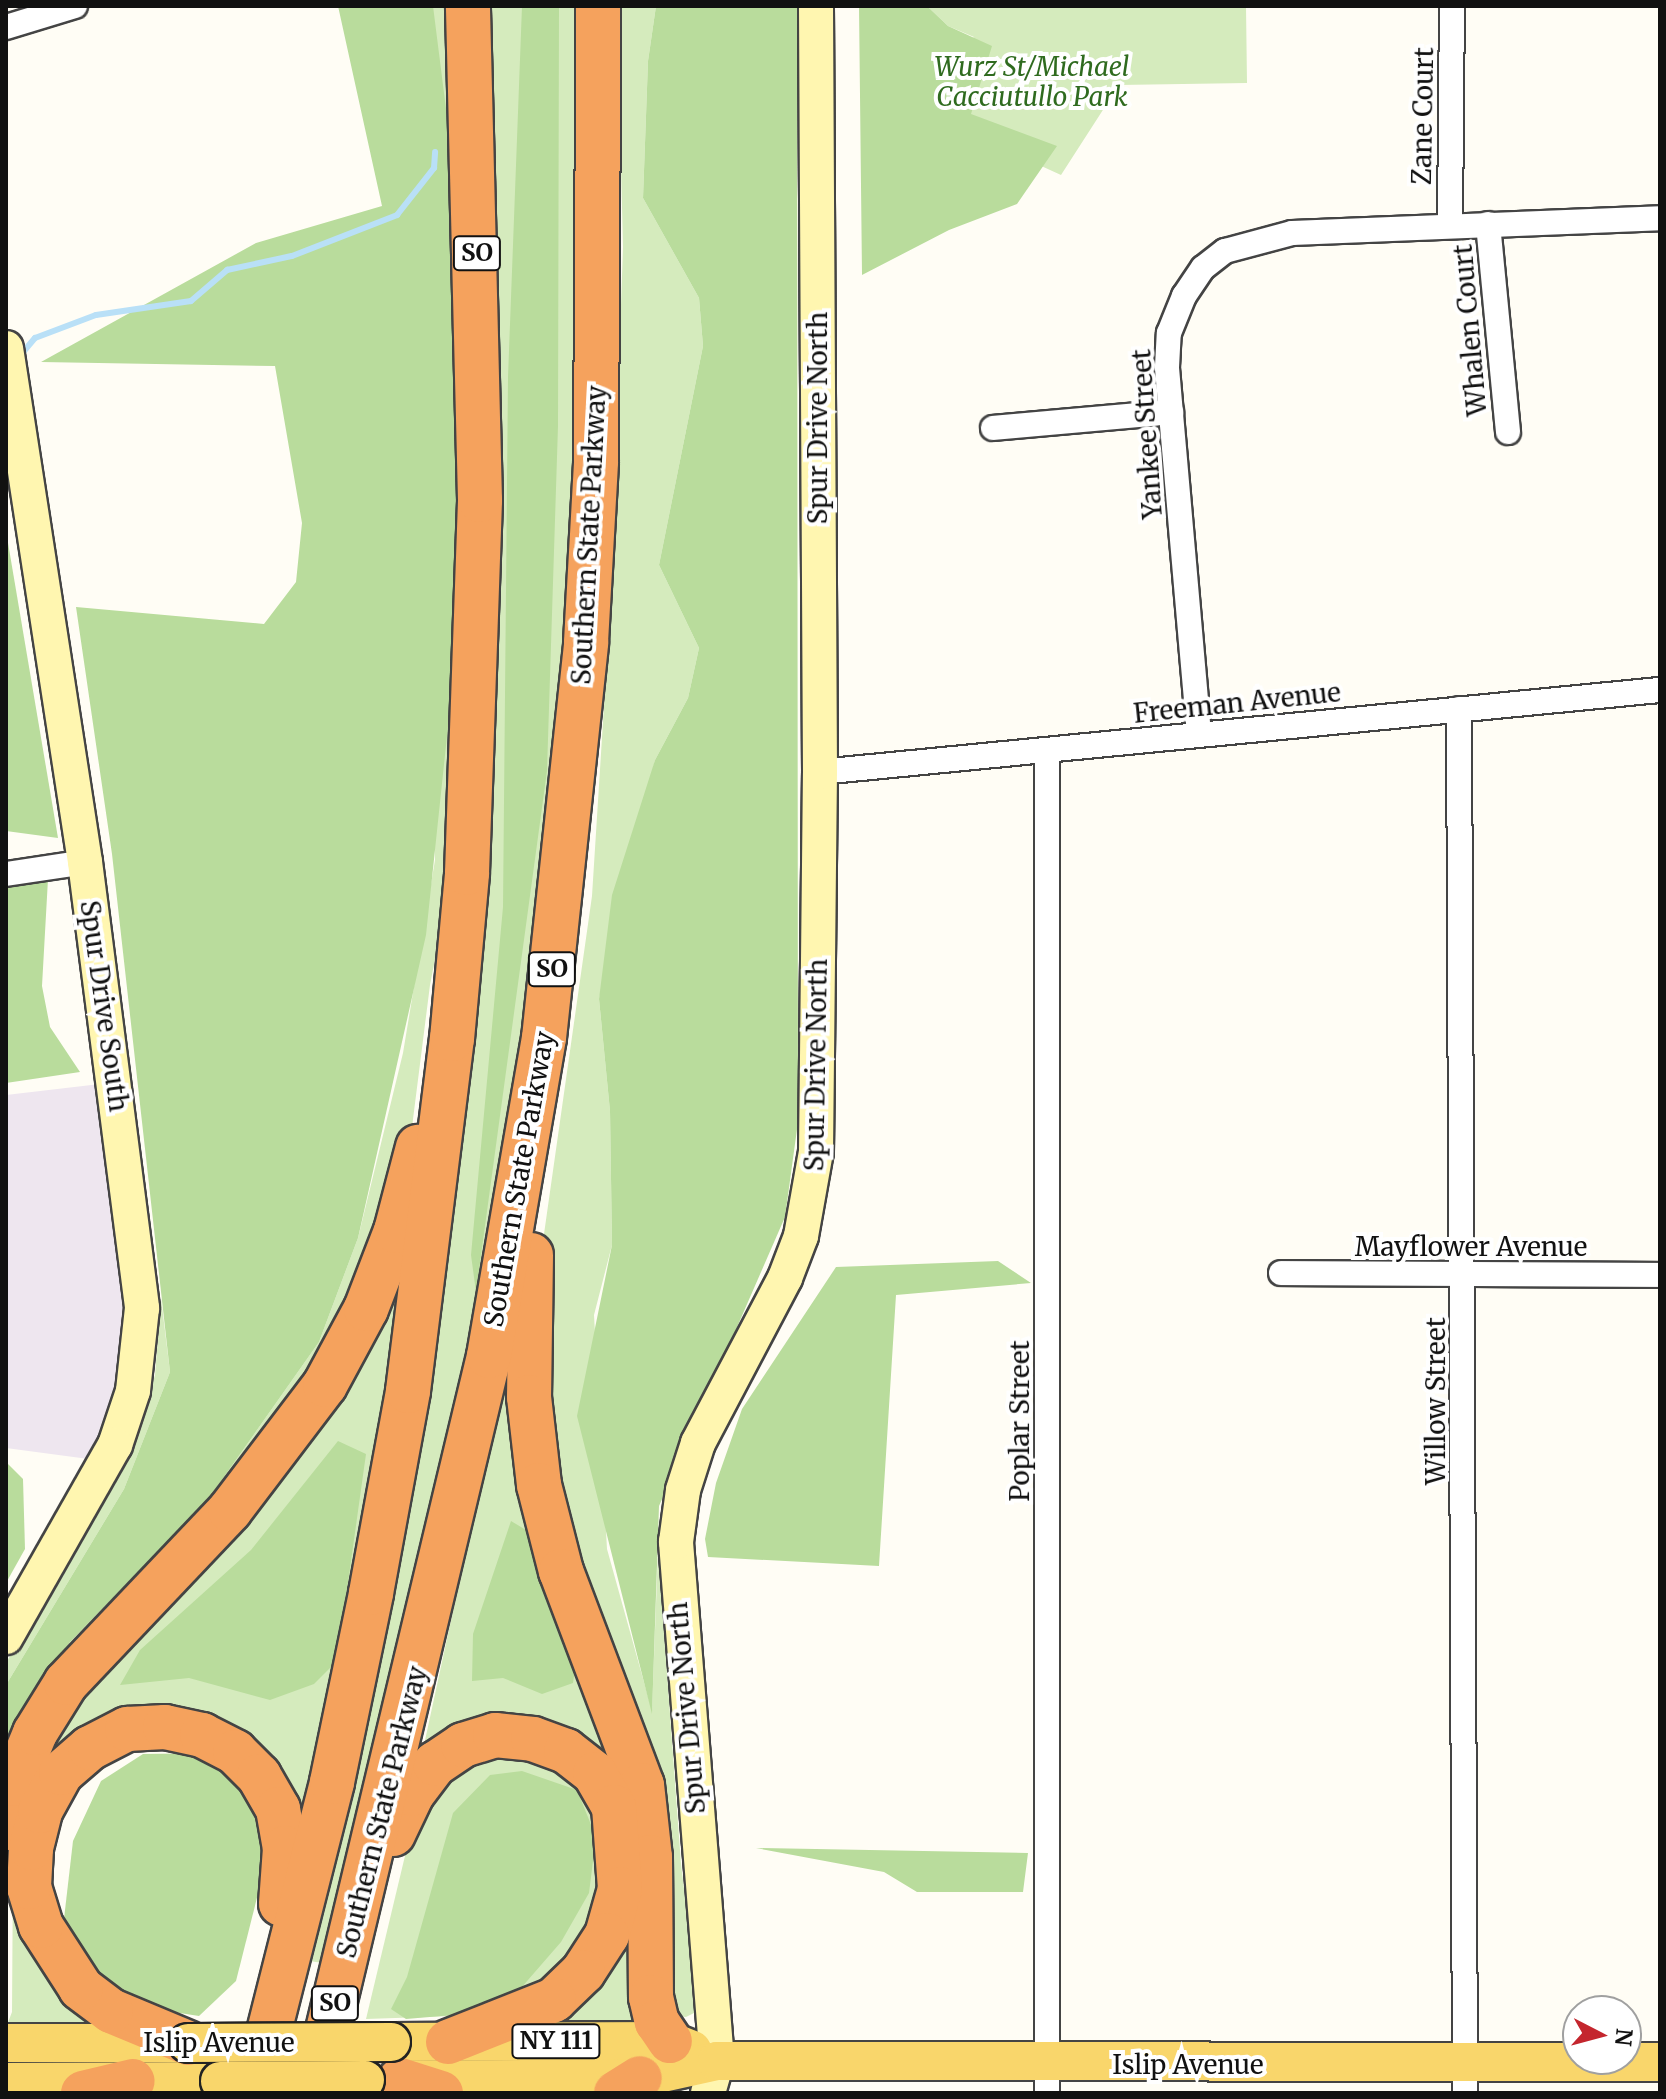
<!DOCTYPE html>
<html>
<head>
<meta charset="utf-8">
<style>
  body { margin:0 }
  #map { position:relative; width:1666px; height:2099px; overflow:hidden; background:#fffdf5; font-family:Merriweather,serif }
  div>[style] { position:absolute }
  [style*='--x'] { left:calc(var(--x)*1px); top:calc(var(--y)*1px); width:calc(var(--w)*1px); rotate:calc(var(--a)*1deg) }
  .industrial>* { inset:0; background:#eee6ef }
  .green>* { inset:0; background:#d5ebbd }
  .forest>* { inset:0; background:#b9dc9c }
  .stream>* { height:6px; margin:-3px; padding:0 3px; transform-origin:3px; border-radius:3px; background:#b9e0f7 }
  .roads { filter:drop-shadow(2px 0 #444) drop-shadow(-2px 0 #444) drop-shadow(0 2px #444) drop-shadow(0 -2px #444) }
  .street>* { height:24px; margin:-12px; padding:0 12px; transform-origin:12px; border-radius:12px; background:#fff }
  .secondary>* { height:34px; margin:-17px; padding:0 17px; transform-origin:17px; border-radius:17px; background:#fff6b0 }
  .primary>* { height:38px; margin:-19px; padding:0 19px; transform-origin:19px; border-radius:19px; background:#f9d66b }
  .highway>* { height:44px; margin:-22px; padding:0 22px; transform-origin:22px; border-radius:22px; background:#f5a25d }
  .bridges { filter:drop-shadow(2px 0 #222) drop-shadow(-2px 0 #222) drop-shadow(0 2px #222) drop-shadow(0 -2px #222) }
  .primary-bridge>* { height:38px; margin:-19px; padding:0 19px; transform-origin:19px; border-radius:19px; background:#f9d66b }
  span { translate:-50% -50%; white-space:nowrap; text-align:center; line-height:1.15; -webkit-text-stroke:8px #fff; paint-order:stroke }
  .shield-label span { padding:2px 6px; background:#fff; border:2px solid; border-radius:6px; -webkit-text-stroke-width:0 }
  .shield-label { font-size:24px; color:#111; font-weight:700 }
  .park-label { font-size:26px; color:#2f6b1f; font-style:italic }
  .street-label { font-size:26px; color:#111 }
  .frame { position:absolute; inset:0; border:8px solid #111; pointer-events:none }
  .north { position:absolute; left:1562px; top:1995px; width:80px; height:80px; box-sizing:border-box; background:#fff; border:2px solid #a0a0a0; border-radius:50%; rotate:96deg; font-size:22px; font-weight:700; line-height:32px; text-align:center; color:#111 }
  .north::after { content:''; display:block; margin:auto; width:28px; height:36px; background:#c4262e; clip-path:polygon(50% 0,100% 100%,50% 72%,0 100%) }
</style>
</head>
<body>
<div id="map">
  <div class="industrial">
    <div style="clip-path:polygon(100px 1084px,129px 1306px,117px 1393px,96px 1460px,6px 1448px,6px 1095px)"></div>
  </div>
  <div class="green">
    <div style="clip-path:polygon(433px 6px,451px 6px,462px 433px,448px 893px,430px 985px,411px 1135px,335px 1348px,6px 1772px,16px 1732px,70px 1642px,207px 1501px,319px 1342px,358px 1238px,403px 1053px,435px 860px)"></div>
    <div style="clip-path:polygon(488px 6px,582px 6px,585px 70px,571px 621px,544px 915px,498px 1211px,438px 1517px,330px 1964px,309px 1961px,409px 1514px,455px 1209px,484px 915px)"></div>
    <div style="clip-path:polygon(617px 6px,656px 6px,648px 61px,643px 198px,699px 298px,703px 346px,659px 565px,699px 648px,688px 698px,655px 760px,599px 999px,610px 1111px,612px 1245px,594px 1315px,607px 1549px,652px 1711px,658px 1550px,681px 1864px,697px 1996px,698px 2011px,686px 2017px,665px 2015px,550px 1486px,542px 1248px,592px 896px,611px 595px,623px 247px)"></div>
    <div style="clip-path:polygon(927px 6px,1246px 6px,1247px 83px,1119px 85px,1061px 175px,899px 101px,974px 37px,948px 26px)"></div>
    <div style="clip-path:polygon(406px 1271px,402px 1322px,307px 1820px,296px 1817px,247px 1738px,86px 1736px,22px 1877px,99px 2014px,92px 2035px,7px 2025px,12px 2012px,13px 1862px,38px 1752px)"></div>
    <div style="clip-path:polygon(161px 1298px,170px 1372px,124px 1489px,6px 1685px,6px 1663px,141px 1426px,155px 1375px)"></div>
    <div style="clip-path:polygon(506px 1366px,604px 1695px,644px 2019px,633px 2025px,485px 2036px,612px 1947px,603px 1762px,433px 1750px,424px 1745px)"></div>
    <div style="clip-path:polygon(512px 1740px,590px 1778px,613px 1891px,558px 1985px,483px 2015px,366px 2019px,415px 1814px,439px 1773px)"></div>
  </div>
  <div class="forest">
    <div style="clip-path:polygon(338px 6px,433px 6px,454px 172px,460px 613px,426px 935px,358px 1238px,319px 1342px,207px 1501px,70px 1642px,16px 1732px,6px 1772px,6px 1685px,124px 1489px,170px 1372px,112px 854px,76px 607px,264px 624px,296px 582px,302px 523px,275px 366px,41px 362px,256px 243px,382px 206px)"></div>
    <div style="clip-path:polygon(522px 6px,559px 6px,558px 426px,547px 771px,476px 1292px,471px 1255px,503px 907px,508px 377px)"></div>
    <div style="clip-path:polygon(656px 6px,797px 6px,798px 1122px,785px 1217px,659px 1506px,652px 1714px,577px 1416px,612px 1245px,610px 1111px,599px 999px,612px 895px,655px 760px,688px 698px,699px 648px,659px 565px,703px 346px,699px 298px,643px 198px,648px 61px)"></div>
    <div style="clip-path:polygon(859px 6px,927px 6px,948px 26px,992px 46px,971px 114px,1057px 146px,1017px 204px,949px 230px,862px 275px)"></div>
    <div style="clip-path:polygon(6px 531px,58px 838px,6px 831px)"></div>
    <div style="clip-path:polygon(48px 879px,42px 986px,50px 1027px,80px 1072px,6px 1083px,6px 886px)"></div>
    <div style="clip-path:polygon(998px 1261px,1031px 1283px,896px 1295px,879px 1566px,708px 1557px,705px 1539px,716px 1483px,742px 1409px,836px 1267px)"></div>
    <div style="clip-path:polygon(338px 1441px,366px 1454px,337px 1661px,314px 1684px,270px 1700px,189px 1678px,120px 1685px,140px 1650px,251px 1550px)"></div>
    <div style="clip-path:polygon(6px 1462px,23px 1479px,25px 1549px,6px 1583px)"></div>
    <div style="clip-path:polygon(511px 1521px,546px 1542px,577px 1656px,573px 1683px,542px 1694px,503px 1678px,472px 1681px,473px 1634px)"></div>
    <div style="clip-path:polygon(217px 1753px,255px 1790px,267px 1858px,236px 1981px,199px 2016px,154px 2009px,98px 1974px,62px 1936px,73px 1841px,101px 1781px,143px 1754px)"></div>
    <div style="clip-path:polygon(522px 1771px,577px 1790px,596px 1837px,589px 1893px,561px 1942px,501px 2011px,406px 2019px,391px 2009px,407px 1977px,453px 1813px,490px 1775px)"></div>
    <div style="clip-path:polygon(756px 1848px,1028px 1853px,1023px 1892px,917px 1892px,884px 1872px)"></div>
  </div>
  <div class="stream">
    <div style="--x:24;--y:351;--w:17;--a:-50"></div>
    <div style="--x:35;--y:338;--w:65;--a:-20.7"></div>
    <div style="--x:96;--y:315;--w:96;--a:-8.4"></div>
    <div style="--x:191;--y:301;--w:48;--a:-40.7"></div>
    <div style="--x:227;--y:270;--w:66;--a:-12.2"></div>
    <div style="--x:292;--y:256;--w:113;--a:-21.3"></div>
    <div style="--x:397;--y:215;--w:60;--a:-51.8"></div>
    <div style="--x:434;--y:168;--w:16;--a:-86"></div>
  </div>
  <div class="roads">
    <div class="street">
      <div style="--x:6;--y:27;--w:72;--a:-16.9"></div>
      <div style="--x:1488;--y:224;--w:209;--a:84.5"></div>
      <div style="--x:1450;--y:226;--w:220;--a:-89.5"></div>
      <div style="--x:993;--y:428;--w:179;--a:-5.1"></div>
      <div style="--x:1459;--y:709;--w:1384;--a:89.75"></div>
      <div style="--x:1199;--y:734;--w:368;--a:-95"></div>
      <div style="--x:1167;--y:367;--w:34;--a:-87"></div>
      <div style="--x:1169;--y:333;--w:40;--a:-68"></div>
      <div style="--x:1184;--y:296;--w:34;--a:-56"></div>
      <div style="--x:1203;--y:268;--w:28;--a:-38"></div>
      <div style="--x:1225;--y:251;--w:69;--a:-15"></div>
      <div style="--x:1292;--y:233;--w:368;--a:-2.3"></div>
      <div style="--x:1047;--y:750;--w:1343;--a:90"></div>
      <div style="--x:820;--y:772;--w:844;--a:-5.58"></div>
      <div style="--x:6;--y:874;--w:80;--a:-8.6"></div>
      <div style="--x:1281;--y:1273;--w:379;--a:0.3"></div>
    </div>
    <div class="secondary">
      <div style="--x:6;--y:348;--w:520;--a:81.26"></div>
      <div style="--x:85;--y:862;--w:450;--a:82.7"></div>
      <div style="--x:142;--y:1308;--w:83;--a:96.2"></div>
      <div style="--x:133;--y:1391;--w:57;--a:108.4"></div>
      <div style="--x:115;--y:1445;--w:221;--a:119.6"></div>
      <div style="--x:708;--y:2093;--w:33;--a:-74"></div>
      <div style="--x:717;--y:2061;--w:521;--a:-94.52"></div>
      <div style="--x:676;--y:1542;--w:52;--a:-82.3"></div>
      <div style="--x:683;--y:1490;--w:49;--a:-72.3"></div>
      <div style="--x:698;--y:1443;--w:187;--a:-62.2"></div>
      <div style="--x:785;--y:1278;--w:45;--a:-69.1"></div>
      <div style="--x:801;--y:1236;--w:85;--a:-79.9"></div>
      <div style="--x:816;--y:1152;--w:380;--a:-89.4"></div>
      <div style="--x:820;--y:772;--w:766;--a:-90.3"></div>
    </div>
    <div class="primary">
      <div style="--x:391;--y:2042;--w:279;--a:-0.2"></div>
      <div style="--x:670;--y:2041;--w:24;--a:22"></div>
      <div style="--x:6;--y:2043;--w:175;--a:0"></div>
      <div style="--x:408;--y:2080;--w:232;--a:-0.5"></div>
      <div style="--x:640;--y:2078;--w:79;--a:-12.4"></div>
      <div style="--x:717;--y:2061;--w:943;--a:0.06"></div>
      <div style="--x:6;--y:2082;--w:214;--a:-0.3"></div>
    </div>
    <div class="highway">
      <div style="--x:531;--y:1255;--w:142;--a:90.8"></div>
      <div style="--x:529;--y:1397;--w:89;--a:83.5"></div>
      <div style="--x:539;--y:1485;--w:89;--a:75.7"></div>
      <div style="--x:561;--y:1571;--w:229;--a:69.3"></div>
      <div style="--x:642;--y:1785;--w:72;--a:83.7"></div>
      <div style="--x:650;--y:1857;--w:140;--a:89.6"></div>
      <div style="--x:651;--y:1997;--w:26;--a:77"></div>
      <div style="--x:657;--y:2022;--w:23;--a:56"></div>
      <div style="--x:6;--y:1828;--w:45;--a:-79.7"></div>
      <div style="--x:14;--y:1784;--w:55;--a:-67.6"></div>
      <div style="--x:35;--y:1733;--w:59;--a:-58.2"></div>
      <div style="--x:66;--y:1683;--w:238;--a:-46.5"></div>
      <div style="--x:230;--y:1510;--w:157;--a:-52.8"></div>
      <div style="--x:325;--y:1385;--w:86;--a:-61.7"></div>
      <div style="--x:366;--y:1309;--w:84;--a:-69"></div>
      <div style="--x:396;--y:1231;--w:87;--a:-75.3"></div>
      <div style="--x:393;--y:1834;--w:44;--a:-64.6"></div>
      <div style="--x:412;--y:1794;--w:38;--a:-53"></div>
      <div style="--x:435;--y:1764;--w:34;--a:-34"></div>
      <div style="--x:463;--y:1745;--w:34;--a:-17"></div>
      <div style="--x:495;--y:1735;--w:38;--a:6"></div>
      <div style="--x:533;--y:1739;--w:35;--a:20"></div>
      <div style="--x:566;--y:1751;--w:37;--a:38"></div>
      <div style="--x:595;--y:1774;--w:38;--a:60"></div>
      <div style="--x:614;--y:1807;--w:82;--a:85.8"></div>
      <div style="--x:620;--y:1889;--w:48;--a:105.8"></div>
      <div style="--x:607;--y:1935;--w:44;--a:123"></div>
      <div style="--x:583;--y:1972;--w:40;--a:136"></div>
      <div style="--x:554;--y:2000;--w:114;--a:158.4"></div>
      <div style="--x:188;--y:2043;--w:83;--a:-157.4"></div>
      <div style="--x:111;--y:2011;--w:38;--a:-143"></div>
      <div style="--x:81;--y:1988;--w:74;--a:-122.8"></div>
      <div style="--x:41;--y:1926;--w:41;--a:-107.1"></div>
      <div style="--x:29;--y:1887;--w:39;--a:-87"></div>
      <div style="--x:31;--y:1848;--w:38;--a:-76"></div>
      <div style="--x:40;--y:1811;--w:43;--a:-61.1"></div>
      <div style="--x:61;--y:1773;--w:38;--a:-41"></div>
      <div style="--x:90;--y:1748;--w:42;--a:-27.2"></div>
      <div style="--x:127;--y:1729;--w:38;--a:-3"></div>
      <div style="--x:165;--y:1727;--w:38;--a:12"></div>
      <div style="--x:202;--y:1735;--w:37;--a:27"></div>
      <div style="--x:235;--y:1752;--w:34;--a:45"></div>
      <div style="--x:259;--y:1776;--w:38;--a:60"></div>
      <div style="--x:278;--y:1809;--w:40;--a:80"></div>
      <div style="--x:285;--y:1848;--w:56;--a:94.1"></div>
      <div style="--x:316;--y:2080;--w:744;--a:-76.56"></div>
      <div style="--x:489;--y:1356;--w:323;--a:-80.2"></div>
      <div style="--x:544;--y:1038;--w:398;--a:-83.9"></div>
      <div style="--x:586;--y:642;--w:181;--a:-86.8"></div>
      <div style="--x:596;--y:461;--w:455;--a:-89.7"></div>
      <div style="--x:400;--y:2080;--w:43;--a:17.6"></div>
      <div style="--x:256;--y:2083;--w:310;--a:-75.8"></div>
      <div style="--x:332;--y:1782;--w:193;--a:-78.3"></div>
      <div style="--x:371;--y:1593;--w:205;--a:-79.6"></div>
      <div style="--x:408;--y:1391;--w:355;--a:-82.9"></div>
      <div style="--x:452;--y:1039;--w:167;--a:-84.8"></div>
      <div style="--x:467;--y:873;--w:373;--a:-88"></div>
      <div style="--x:480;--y:500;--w:494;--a:-91.4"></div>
      <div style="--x:83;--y:2093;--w:51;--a:-13.5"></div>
      <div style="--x:616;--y:2093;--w:28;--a:-32"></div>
    </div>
  </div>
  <div class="bridges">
    <div class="primary-bridge">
      <div style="--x:188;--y:2043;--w:203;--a:-0.3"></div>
      <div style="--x:220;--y:2081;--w:145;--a:-0.4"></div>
    </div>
  </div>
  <div class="shield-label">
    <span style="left:477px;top:253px">SO</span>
    <span style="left:552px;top:969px">SO</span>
    <span style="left:335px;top:2003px">SO</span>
    <span style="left:556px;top:2041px">NY 111</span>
  </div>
  <div class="park-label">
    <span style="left:1032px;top:82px">Wurz St/Michael<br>Cacciutullo Park</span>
  </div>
  <div class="street-label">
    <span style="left:1423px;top:116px;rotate:-89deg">Zane Court</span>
    <span style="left:1470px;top:330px;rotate:-95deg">Whalen Court</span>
    <span style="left:818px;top:418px;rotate:-90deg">Spur Drive North</span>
    <span style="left:1147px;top:434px;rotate:-94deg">Yankee Street</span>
    <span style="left:589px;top:535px;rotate:-87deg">Southern State Parkway</span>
    <span style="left:1237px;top:703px;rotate:-6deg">Freeman Avenue</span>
    <span style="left:104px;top:1006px;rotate:82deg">Spur Drive South</span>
    <span style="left:816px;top:1065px;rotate:-89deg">Spur Drive North</span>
    <span style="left:519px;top:1179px;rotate:-80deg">Southern State Parkway</span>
    <span style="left:1471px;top:1247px">Mayflower Avenue</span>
    <span style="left:1436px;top:1401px;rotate:-90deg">Willow Street</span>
    <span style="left:1020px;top:1421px;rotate:-90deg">Poplar Street</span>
    <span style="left:687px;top:1708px;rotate:-95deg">Spur Drive North</span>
    <span style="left:382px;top:1812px;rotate:-76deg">Southern State Parkway</span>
    <span style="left:219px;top:2043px">Islip Avenue</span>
    <span style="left:1188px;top:2065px">Islip Avenue</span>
  </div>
  <div class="frame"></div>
  <div class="north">N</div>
</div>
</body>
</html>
